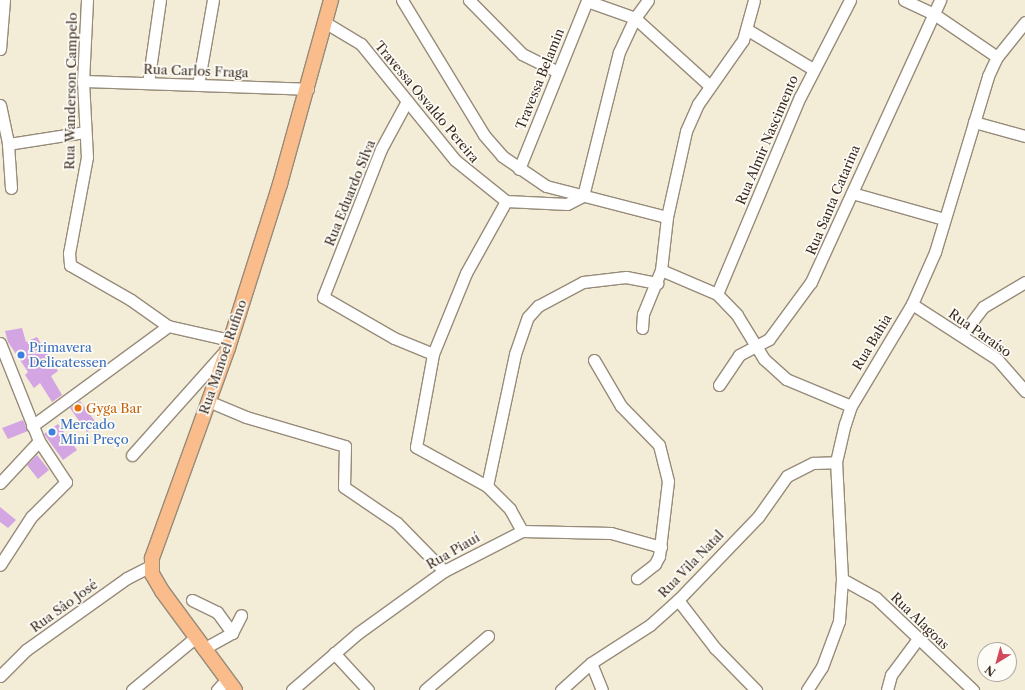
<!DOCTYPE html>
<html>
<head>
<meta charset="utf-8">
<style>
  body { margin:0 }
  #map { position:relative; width:1025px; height:690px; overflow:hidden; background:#f3ecd6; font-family:"Libre Caslon Text",serif }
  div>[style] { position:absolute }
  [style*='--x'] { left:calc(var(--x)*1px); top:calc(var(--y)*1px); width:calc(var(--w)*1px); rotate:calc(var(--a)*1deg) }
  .building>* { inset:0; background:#d4a5e3 }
  .roads { filter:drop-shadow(1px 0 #978b7a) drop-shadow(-1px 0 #978b7a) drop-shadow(0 1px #978b7a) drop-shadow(0 -1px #978b7a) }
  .minor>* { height:11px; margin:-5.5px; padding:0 5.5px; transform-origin:5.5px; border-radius:5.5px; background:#fff }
  .major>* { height:14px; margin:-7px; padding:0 7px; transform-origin:7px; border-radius:7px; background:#f9bc8a }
  .dots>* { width:11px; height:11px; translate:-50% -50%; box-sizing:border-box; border:2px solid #fdfcf7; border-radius:50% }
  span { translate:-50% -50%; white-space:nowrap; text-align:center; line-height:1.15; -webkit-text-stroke:3.5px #fdfcf7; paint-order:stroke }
  .street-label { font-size:13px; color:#3b2a1e }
  .shop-label { font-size:13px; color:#366cbe }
  .left { translate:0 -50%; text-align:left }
  .food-label { font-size:13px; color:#c56008 }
  .north { position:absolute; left:977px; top:642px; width:40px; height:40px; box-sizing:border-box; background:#fdfcf7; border:1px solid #afa8a0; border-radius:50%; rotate:217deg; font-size:11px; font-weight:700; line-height:16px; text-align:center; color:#3b2a1e }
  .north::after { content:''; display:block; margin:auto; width:14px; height:18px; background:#d1495b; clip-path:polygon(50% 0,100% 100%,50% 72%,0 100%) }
</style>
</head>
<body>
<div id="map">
  <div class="building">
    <div style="clip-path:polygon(22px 328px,26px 342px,37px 337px,58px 371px,51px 376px,62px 395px,52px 402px,40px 383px,34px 388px,25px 375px,28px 372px,8px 342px,5px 331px)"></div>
    <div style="clip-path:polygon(80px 401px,98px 425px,87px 432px,70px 408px)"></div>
    <div style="clip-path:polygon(23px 420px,28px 431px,8px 439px,2px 428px)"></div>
    <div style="clip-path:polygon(58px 424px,77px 450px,63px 460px,44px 434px)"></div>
    <div style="clip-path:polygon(37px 455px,49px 470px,38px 479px,27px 465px)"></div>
    <div style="clip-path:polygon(0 507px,16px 520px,8px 528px,0 522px)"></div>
  </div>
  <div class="roads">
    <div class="minor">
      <div style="--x:87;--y:0;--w:81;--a:92.8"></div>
      <div style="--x:83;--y:81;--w:76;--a:87"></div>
      <div style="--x:87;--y:157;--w:98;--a:100.6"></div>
      <div style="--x:69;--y:253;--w:12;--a:85"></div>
      <div style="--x:70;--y:265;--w:70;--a:29.8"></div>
      <div style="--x:131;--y:300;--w:45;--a:35.1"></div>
      <div style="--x:168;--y:326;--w:64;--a:12.7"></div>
      <div style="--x:402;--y:0;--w:158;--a:58.7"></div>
      <div style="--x:484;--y:135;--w:28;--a:49"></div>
      <div style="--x:502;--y:156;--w:53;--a:34.3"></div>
      <div style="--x:546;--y:186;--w:125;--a:14.4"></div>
      <div style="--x:469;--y:0;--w:76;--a:45.5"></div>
      <div style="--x:522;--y:54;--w:40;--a:26.6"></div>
      <div style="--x:904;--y:0;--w:33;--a:25"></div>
      <div style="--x:934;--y:14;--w:76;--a:34.3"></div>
      <div style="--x:326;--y:23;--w:41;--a:31"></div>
      <div style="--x:361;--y:44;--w:149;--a:51"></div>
      <div style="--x:455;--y:160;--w:65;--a:38.8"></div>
      <div style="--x:748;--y:30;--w:76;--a:31"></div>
      <div style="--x:0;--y:49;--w:49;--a:-85.3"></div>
      <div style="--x:83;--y:81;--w:225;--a:2"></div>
      <div style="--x:148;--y:83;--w:84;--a:-81.8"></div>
      <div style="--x:198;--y:85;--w:86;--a:-80"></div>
      <div style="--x:407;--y:101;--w:55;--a:118.4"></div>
      <div style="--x:381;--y:149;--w:159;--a:111.4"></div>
      <div style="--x:323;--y:297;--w:82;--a:30"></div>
      <div style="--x:394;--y:338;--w:42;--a:22.3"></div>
      <div style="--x:0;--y:105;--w:40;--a:78"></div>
      <div style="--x:8;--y:144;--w:44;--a:86.1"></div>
      <div style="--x:974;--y:122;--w:53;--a:15.4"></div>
      <div style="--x:8;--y:144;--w:78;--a:-8.9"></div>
      <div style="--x:519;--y:169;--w:181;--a:-68"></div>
      <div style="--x:587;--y:1;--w:51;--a:19.5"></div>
      <div style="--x:635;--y:18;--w:101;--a:42.2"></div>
      <div style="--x:852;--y:193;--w:96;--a:15.8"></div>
      <div style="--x:661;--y:270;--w:61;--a:23.2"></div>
      <div style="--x:717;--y:294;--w:29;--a:46"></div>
      <div style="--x:737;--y:315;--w:52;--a:58.5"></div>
      <div style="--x:764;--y:359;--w:30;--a:42"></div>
      <div style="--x:786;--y:379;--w:70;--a:22.6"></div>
      <div style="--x:717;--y:294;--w:214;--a:-67.2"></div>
      <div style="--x:800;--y:97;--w:109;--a:-62.7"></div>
      <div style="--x:912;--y:304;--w:101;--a:32.9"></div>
      <div style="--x:997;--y:359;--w:43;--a:48.8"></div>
      <div style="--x:642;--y:328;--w:14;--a:-86"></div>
      <div style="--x:643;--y:314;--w:48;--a:-67.8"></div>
      <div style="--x:661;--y:270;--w:53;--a:-83.5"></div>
      <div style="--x:667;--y:217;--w:88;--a:-77.5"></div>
      <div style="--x:686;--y:131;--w:30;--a:-66"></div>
      <div style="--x:698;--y:104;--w:78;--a:-54.9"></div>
      <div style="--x:743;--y:40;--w:41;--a:-74.6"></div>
      <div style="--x:962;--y:335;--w:35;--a:-53"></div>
      <div style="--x:983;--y:307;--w:49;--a:-30.8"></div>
      <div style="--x:0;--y:343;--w:105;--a:68.3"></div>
      <div style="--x:39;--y:441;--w:49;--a:56.6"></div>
      <div style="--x:66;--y:482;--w:49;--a:135"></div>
      <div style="--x:31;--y:517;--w:57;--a:122.9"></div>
      <div style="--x:594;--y:360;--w:53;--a:59.6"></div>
      <div style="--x:621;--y:406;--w:54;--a:45.7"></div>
      <div style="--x:659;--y:445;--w:37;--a:76"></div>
      <div style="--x:668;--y:481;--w:76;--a:96.8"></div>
      <div style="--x:659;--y:556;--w:9;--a:117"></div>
      <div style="--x:655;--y:564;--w:23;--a:142"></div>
      <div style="--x:719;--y:385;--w:36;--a:-56"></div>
      <div style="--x:739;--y:355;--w:34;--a:-28"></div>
      <div style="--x:769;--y:339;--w:71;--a:-53.6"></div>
      <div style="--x:811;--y:282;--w:310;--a:-65.4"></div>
      <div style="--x:208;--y:401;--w:41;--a:22.8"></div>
      <div style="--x:246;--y:417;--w:103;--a:16.3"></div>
      <div style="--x:345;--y:446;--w:41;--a:91.4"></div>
      <div style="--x:344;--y:487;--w:64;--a:34.2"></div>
      <div style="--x:397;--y:523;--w:67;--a:45.6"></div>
      <div style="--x:32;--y:426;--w:169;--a:-36.3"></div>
      <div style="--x:132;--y:455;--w:140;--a:-48.2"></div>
      <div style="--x:0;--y:483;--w:57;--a:-47.1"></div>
      <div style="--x:487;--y:486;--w:135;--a:-78"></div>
      <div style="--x:515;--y:354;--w:39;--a:-71"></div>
      <div style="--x:528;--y:317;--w:15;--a:-48"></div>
      <div style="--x:538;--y:306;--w:51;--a:-28.1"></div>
      <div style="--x:583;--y:282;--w:43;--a:-6.6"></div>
      <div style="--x:626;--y:277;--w:32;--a:11"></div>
      <div style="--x:522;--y:531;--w:25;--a:-119"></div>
      <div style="--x:510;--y:509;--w:33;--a:-135"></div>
      <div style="--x:487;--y:486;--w:81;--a:-151.2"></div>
      <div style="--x:416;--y:447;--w:95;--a:-79.6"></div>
      <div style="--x:433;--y:354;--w:87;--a:-67.8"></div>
      <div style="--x:466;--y:273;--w:82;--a:-60.9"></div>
      <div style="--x:506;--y:201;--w:61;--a:2.8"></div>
      <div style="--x:567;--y:204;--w:18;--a:-27"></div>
      <div style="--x:583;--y:196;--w:148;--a:-76"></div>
      <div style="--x:619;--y:52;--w:38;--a:-65"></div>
      <div style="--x:635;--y:18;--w:22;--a:-54"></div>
      <div style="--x:842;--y:579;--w:39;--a:29"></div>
      <div style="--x:876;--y:598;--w:134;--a:43.5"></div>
      <div style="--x:192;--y:600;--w:28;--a:26"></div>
      <div style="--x:217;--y:612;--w:26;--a:54"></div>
      <div style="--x:678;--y:600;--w:61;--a:52.4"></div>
      <div style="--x:715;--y:648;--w:59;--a:45.7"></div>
      <div style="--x:203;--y:649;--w:33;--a:-29"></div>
      <div style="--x:232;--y:633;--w:20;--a:-63"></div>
      <div style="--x:334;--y:653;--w:50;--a:47.4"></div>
      <div style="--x:591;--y:663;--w:29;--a:68"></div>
      <div style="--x:0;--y:676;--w:37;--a:-45"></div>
      <div style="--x:26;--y:650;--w:124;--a:-35.5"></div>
      <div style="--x:127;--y:578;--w:27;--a:-27"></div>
      <div style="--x:132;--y:690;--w:83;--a:-39.6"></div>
      <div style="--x:217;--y:690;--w:13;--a:-48"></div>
      <div style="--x:292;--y:690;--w:87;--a:-40.8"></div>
      <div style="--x:358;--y:633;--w:106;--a:-35.8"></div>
      <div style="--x:444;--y:571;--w:88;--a:-27.1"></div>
      <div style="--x:522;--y:531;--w:89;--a:1.3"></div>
      <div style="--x:611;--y:533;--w:52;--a:15.6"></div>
      <div style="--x:425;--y:690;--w:83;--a:-40.6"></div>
      <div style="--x:561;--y:690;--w:40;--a:-42"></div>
      <div style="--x:591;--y:663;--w:70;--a:-32.8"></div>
      <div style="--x:650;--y:625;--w:38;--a:-42"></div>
      <div style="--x:678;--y:600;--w:115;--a:-46.1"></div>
      <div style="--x:758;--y:517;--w:50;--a:-54.7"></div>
      <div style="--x:787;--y:476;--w:29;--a:-27"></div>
      <div style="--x:813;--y:463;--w:23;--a:-2"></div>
      <div style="--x:807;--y:690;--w:27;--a:-57"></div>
      <div style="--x:822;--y:667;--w:49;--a:-69.7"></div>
      <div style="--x:839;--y:621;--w:42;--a:-85.9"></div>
      <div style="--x:842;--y:579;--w:117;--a:-92.9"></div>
      <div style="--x:836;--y:462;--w:39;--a:-77"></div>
      <div style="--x:845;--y:424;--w:19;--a:-72"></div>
      <div style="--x:851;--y:406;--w:119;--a:-59.1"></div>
      <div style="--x:912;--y:304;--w:57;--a:-66.1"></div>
      <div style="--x:935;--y:252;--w:184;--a:-73.2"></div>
      <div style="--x:988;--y:76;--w:21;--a:-65"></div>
      <div style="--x:997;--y:57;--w:45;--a:-51.3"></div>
      <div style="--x:887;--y:690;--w:16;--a:-75"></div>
      <div style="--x:891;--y:675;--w:44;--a:-53.4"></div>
    </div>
    <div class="major">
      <div style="--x:235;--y:690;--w:123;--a:-126.4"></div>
      <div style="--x:162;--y:591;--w:20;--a:-120"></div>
      <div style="--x:152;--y:574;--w:16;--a:-90"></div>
      <div style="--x:152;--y:558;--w:223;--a:-70.1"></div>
      <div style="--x:228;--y:348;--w:172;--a:-72.4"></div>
      <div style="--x:280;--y:184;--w:191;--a:-74.5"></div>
    </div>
  </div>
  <div class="dots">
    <div style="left:21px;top:355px;background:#3f7fe0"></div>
    <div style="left:78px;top:408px;background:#e8710a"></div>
    <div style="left:52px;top:432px;background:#3f7fe0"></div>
  </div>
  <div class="street-label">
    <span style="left:196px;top:71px;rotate:2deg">Rua Carlos Fraga</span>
    <span style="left:540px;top:79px;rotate:-68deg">Travessa Belamin</span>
    <span style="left:71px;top:91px;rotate:-89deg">Rua Wanderson Campelo</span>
    <span style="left:427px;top:102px;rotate:50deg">Travessa Osvaldo Pereira</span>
    <span style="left:767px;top:140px;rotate:-67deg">Rua Almir Nascimento</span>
    <span style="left:350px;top:193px;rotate:-68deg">Rua Eduardo Silva</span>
    <span style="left:833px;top:200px;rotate:-67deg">Rua Santa Catarina</span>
    <span style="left:980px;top:333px;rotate:35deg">Rua Paraíso</span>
    <span style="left:872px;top:342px;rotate:-59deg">Rua Bahia</span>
    <span style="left:223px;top:357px;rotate:-71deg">Rua Manoel Rufino</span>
    <span style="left:453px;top:551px;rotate:-30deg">Rua Piauí</span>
    <span style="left:691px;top:564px;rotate:-46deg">Rua Vila Natal</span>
    <span style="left:64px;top:606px;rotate:-36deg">Rua Sâo José</span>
    <span style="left:920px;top:621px;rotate:44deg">Rua Alagoas</span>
  </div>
  <div class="shop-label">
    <span class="left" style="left:29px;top:355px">Primavera<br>Delicatessen</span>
    <span class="left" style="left:60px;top:432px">Mercado<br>Mini Preço</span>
  </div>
  <div class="food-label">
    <span class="left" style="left:86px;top:408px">Gyga Bar</span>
  </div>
  <div class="north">N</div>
</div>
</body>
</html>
